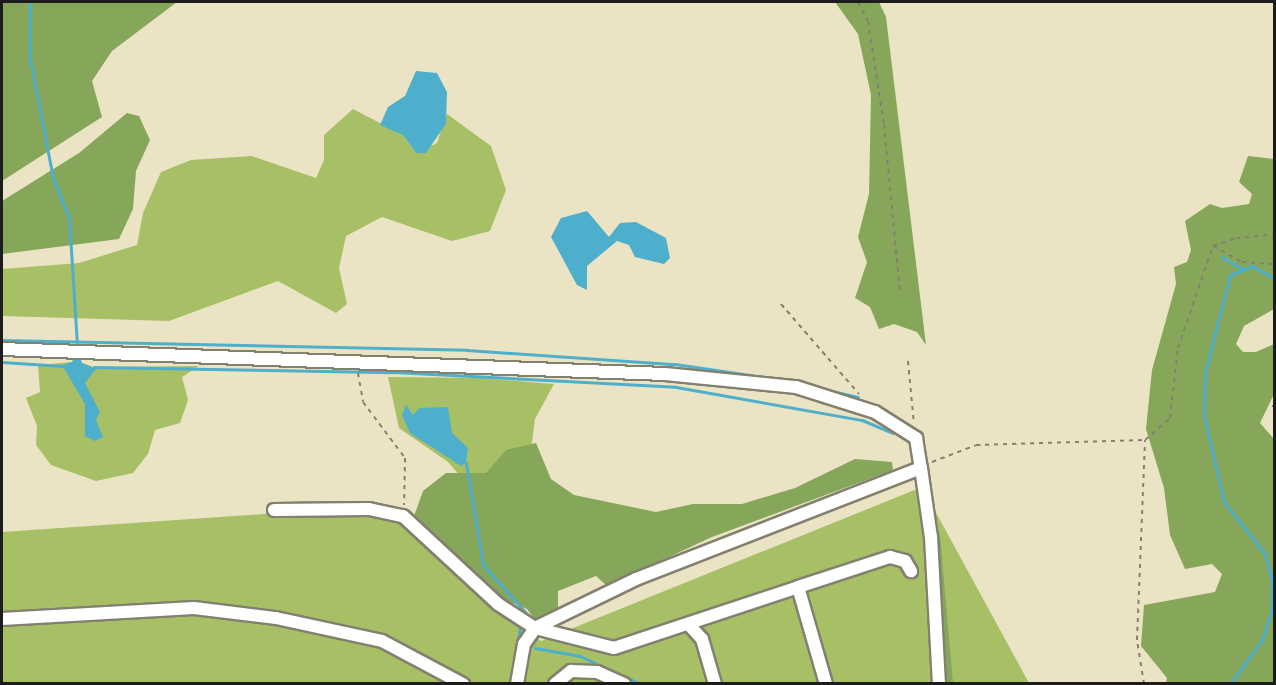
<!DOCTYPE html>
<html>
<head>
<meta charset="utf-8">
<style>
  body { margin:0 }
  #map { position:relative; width:1276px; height:685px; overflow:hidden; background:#ebe4c4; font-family:Pangolin,sans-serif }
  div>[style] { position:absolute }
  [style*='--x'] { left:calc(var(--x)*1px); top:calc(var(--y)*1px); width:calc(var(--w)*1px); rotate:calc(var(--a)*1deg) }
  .green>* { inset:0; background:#a8c065 }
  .forest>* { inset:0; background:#86a65a }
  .water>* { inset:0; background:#4eafcc }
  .stream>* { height:3px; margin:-1.5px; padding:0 1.5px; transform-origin:1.5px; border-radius:1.5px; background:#4eafcc }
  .path>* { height:2px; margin-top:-1px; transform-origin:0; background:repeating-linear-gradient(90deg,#848070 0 4.5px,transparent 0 9px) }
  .roads { filter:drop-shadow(2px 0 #848070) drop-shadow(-2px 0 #848070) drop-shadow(0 2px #848070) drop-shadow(0 -2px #848070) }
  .minor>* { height:12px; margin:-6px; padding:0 6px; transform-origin:6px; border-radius:6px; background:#fff }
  span { translate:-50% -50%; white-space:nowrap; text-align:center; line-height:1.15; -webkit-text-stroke:4.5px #fbf7ec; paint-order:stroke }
  .frame { position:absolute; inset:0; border:3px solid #1c1c1c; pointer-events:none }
</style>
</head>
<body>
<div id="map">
  <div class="green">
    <div style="clip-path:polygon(353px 109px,403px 135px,416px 153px,437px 143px,447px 114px,491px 146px,506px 190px,490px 231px,452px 241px,382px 217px,346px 236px,339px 268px,347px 304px,336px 313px,278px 281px,169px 321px,2px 316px,2px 269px,79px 263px,137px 245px,143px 213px,161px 172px,191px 160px,252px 156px,316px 178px,324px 160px,324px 135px)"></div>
    <div style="clip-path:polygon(77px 351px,82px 363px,94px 367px,199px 366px,182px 377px,188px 400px,180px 423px,155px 430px,148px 454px,133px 473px,96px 481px,51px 465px,36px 445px,37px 426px,26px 398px,40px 392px,38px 365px,72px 362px)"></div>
    <div style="clip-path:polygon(388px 377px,480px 378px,554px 384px,535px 419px,531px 450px,467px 484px,448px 462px,399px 428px)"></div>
    <div style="clip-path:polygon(922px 487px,1029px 683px,2px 684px,2px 532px,382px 506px,541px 641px)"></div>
  </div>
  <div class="forest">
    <div style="clip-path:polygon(2px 2px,177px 2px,112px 51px,92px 81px,102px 117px,2px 181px)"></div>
    <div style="clip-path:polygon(835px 2px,879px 2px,886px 17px,926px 345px,917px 332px,894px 324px,879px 329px,870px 307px,855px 298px,867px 262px,858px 237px,869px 194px,871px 95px,858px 34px)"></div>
    <div style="clip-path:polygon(127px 113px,139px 116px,150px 140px,136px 171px,133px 209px,119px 239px,2px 254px,2px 201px,79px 153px)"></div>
    <div style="clip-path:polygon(1248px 156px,1274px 159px,1274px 309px,1244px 326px,1236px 344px,1243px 352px,1256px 352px,1274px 344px,1274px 394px,1260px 423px,1274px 439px,1274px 683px,1166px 683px,1167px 678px,1141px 646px,1144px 605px,1215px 592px,1222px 574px,1212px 564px,1185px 569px,1170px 535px,1164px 488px,1146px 429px,1152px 370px,1176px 284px,1174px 267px,1187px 262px,1191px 250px,1185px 221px,1210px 204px,1222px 208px,1249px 204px,1252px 194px,1239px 182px)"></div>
    <div style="clip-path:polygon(536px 443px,551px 479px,574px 495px,656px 512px,693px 504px,742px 504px,795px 488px,855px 459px,892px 462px,893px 470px,712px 537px,607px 586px,596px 576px,558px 591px,558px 610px,536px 621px,527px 609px,501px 598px,414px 516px,423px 491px,446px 473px,486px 473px,506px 450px)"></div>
    <div style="clip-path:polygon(924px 532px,940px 534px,953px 683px,934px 683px)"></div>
  </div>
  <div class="water">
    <div style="clip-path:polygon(416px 71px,437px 73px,447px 92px,446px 124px,426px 153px,416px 153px,403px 135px,380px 125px,388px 107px,405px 96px)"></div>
    <div style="clip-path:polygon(587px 211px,609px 237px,620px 223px,636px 222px,666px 238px,670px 258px,664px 264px,635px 257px,629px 245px,617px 241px,587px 266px,587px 290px,577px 285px,551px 237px,561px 218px)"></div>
    <div style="clip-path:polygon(78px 351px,82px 363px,96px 369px,85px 383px,100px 412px,96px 420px,103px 437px,95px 441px,85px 436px,85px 404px,62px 365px,72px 362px)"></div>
    <div style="clip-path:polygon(406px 405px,413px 415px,419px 408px,448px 407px,452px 433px,468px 448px,466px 463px,461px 466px,410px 433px,402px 415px)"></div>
  </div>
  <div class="stream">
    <div style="--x:30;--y:2;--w:57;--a:90"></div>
    <div style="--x:30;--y:59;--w:121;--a:79.1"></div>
    <div style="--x:53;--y:178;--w:43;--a:68.2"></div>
    <div style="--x:69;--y:218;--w:127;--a:86.4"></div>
    <div style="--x:1222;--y:257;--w:23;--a:31"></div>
    <div style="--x:2;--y:340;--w:465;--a:1.2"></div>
    <div style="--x:467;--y:350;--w:208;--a:3.9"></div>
    <div style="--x:675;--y:364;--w:116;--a:8.4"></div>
    <div style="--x:2;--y:362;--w:61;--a:3.8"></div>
    <div style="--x:94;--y:367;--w:299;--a:1"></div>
    <div style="--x:393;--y:372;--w:283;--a:3"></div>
    <div style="--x:676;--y:387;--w:189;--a:10.1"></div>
    <div style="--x:862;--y:420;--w:33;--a:23"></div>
    <div style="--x:814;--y:387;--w:45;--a:12.8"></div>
    <div style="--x:466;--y:463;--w:103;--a:80.5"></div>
    <div style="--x:483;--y:565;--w:64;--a:48.1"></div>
    <div style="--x:518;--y:643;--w:19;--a:-84"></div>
    <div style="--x:535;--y:648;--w:46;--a:10.1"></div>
    <div style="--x:580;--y:656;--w:67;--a:24.7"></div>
    <div style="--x:1230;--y:684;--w:54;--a:-54"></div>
    <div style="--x:1262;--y:640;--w:32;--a:-72"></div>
    <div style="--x:1272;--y:610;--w:28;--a:-90"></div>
    <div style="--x:1272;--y:582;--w:29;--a:-104"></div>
    <div style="--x:1265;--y:554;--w:66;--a:-128.3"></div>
    <div style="--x:1224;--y:502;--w:88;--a:-103.1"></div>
    <div style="--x:1204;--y:416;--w:44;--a:-88.7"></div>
    <div style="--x:1205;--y:372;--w:100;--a:-75.5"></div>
    <div style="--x:1230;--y:275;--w:24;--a:-22"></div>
    <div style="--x:1252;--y:266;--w:25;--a:29"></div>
  </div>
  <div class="path">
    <div style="--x:858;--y:2;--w:21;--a:62"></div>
    <div style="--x:868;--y:21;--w:104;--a:81.2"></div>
    <div style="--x:884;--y:124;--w:171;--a:84.6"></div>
    <div style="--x:1274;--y:180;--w:19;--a:90"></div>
    <div style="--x:1213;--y:246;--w:33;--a:29"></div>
    <div style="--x:1242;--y:262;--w:32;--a:4"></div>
    <div style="--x:781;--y:304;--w:119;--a:49.1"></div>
    <div style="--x:908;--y:361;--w:63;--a:84.6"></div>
    <div style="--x:358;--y:373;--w:29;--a:80"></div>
    <div style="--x:363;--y:402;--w:70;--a:53.1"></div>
    <div style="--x:405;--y:458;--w:47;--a:91.2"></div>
    <div style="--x:1272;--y:406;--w:2;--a:0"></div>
    <div style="--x:932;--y:462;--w:47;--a:-21.1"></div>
    <div style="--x:976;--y:445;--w:169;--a:-1.7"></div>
    <div style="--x:1145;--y:440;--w:33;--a:-41"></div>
    <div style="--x:1170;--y:418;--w:70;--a:-83.5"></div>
    <div style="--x:1178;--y:348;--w:108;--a:-71.1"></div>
    <div style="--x:1213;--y:246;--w:24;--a:-19"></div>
    <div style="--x:1236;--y:238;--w:38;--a:-5"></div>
    <div style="--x:1144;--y:684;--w:45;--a:-99"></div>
    <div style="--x:1137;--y:640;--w:200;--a:-87.7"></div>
  </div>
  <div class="roads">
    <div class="minor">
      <div style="--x:2;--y:349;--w:663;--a:2.16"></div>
      <div style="--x:665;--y:374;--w:132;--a:5.7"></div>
      <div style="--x:796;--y:387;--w:83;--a:17.6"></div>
      <div style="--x:875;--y:412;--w:49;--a:32.4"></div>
      <div style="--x:916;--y:438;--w:30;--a:81"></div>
      <div style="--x:274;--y:510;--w:95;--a:-0.6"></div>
      <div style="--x:369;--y:509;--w:35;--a:12"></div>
      <div style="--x:403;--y:516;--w:129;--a:42.8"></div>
      <div style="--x:498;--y:604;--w:44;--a:33"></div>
      <div style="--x:535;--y:628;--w:81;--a:14.2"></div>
      <div style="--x:614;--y:648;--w:194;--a:-18.3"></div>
      <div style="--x:798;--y:587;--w:101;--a:73.9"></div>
      <div style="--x:798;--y:587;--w:97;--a:-18.1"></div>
      <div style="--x:890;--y:557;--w:16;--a:15"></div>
      <div style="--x:905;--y:561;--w:12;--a:59"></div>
      <div style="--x:2;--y:619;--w:192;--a:-3.3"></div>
      <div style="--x:194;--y:608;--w:83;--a:7"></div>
      <div style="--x:276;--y:618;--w:108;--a:12.2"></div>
      <div style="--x:382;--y:641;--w:92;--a:28"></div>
      <div style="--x:689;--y:625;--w:19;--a:47"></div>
      <div style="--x:702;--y:639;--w:47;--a:73.9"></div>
      <div style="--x:517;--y:684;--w:41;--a:-80.1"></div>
      <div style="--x:524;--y:644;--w:19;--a:-55"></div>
      <div style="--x:535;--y:628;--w:112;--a:-25.9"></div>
      <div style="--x:636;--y:579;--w:306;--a:-21.3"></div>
      <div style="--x:921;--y:468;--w:70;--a:81.8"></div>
      <div style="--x:931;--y:537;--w:147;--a:86.9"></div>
      <div style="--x:555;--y:684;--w:21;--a:-39"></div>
      <div style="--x:571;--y:671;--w:26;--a:2"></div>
      <div style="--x:597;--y:672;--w:30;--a:24"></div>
    </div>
  </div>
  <div class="frame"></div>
</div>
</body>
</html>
